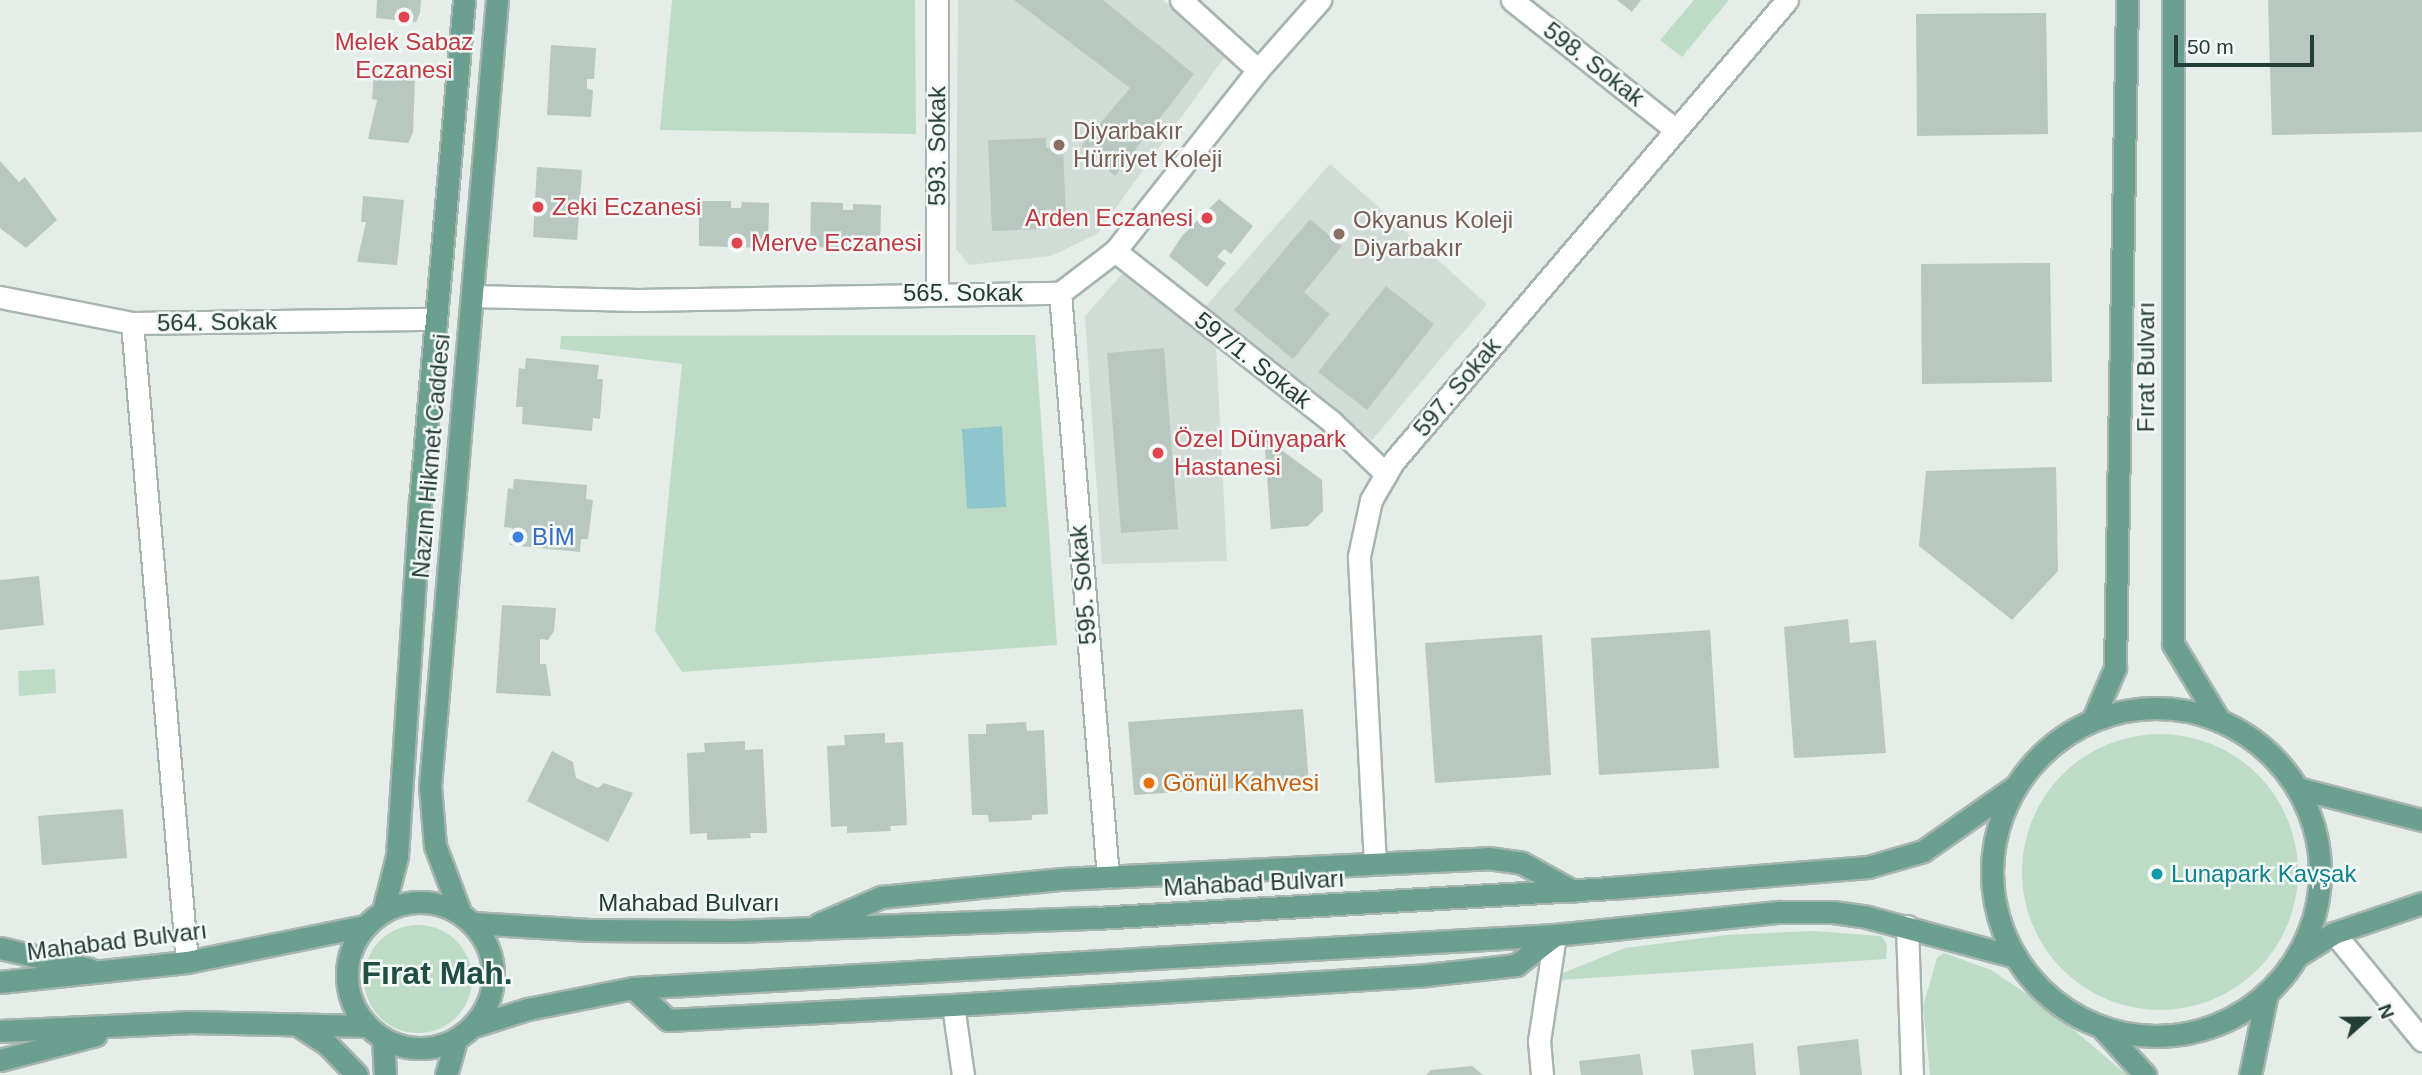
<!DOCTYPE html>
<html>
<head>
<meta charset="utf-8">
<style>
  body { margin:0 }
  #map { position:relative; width:2422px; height:1075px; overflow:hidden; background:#e4ede8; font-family:Helvetica,sans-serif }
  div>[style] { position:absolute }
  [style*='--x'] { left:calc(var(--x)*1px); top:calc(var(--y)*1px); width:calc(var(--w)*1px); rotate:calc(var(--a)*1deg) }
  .built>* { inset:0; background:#d2dcd7 }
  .green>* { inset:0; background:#bedcc5 }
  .round { border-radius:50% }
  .water>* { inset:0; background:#8fc6ce }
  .building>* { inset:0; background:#b9c7c1 }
  .roads { filter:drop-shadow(2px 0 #a7b5af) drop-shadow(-2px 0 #a7b5af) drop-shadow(0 2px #a7b5af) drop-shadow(0 -2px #a7b5af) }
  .minor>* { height:21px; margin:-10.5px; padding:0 10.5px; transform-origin:10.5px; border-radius:10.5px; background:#fff }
  .major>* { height:21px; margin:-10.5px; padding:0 10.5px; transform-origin:10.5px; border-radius:10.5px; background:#6b9f90 }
  .major>.ring { margin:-10.5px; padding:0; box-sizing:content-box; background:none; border:21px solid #6b9f90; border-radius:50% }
  .dots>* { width:19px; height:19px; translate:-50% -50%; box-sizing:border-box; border:4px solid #f4f9f7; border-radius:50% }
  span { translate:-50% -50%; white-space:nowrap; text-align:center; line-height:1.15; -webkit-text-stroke:5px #f4f9f7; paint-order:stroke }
  .health-label { font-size:24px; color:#be3a42 }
  .left { translate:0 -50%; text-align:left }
  .right { translate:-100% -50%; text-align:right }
  .street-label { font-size:24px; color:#243d36 }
  .education-label { font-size:24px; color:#785e54 }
  .shop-label { font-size:24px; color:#366cbe }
  .food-label { font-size:24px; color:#c56008 }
  .culture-label { font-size:24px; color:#0d838f }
  .district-label { font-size:32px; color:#214e42; font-weight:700 }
  .north { position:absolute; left:2331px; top:984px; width:70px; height:70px; -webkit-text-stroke:5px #f4f9f7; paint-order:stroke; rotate:69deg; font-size:19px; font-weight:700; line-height:28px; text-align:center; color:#243d36 }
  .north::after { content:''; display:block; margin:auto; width:24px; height:32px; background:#243d36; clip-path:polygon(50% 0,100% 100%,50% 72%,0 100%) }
  .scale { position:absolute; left:2174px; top:35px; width:140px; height:32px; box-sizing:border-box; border:4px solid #243d36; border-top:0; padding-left:9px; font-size:21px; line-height:24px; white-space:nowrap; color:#243d36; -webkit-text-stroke:5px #f4f9f7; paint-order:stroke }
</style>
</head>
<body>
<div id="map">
  <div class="built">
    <div style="clip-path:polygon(958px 0,1163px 0,1226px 55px,1097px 234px,1051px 256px,969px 265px,956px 249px)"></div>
    <div style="clip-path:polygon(1330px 164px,1487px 304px,1372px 440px,1206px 306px)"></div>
    <div style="clip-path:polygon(1125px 271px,1216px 345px,1227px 561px,1102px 564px,1085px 316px)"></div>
  </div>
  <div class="green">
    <div style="clip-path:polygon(672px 0,915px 0,916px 134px,660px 130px)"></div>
    <div style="clip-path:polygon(1694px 0,1729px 0,1682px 57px,1660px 40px)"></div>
    <div style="clip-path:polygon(1035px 335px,1057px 645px,682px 672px,655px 631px,682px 364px,560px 349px,561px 336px)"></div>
    <div style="clip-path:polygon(55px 669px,56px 693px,19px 696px,18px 671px)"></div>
    <div class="round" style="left:2022px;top:734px;width:276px;height:276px"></div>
    <div class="round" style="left:364px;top:925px;width:108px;height:108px"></div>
    <div style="clip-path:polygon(1813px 931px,1881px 936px,1887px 944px,1886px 959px,1559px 980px,1558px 975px,1625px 948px,1726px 935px)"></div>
    <div style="clip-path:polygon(1944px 953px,1991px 970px,2048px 1008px,2127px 1075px,1930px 1075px,1923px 1006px,1937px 958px)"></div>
  </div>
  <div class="water">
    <div style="clip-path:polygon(1002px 426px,1006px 507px,967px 509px,962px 429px)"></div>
  </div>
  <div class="building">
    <div style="clip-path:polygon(377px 0,421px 0,420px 13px,416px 22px,376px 18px)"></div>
    <div style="clip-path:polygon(1014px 0,1103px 0,1194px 74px,1115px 176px,1081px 146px,1130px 88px)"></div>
    <div style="clip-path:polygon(1617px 0,1641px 0,1632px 12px)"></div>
    <div style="clip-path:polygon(2268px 0,2422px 0,2422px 132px,2272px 135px)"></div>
    <div style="clip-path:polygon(2046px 13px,2048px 134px,1917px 136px,1916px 14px)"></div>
    <div style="clip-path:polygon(551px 45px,596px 48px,594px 79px,587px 79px,587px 89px,593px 90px,591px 117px,547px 115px)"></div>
    <div style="clip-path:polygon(374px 74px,415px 78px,413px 133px,408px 143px,368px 139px,377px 100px,372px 99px)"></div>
    <div style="clip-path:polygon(1046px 138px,1046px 148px,1063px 147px,1066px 218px,1044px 218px,1044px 229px,992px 231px,988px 140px)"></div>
    <div style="clip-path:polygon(0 161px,19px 182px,25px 177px,57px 220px,26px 248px,0 228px)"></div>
    <div style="clip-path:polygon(537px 167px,582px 170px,580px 202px,573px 201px,573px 212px,579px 212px,577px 240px,533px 237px)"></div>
    <div style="clip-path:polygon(363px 196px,404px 200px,397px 265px,357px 262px,366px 222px,361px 222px)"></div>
    <div style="clip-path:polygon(1219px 199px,1253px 226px,1231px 254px,1224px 249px,1217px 257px,1226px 263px,1207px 287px,1169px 256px,1182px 236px)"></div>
    <div style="clip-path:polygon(699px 201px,731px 201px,731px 208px,741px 208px,742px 202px,769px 203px,768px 248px,699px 246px)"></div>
    <div style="clip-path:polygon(811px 202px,843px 203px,843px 210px,853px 210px,853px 204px,881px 205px,880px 249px,810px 247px)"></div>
    <div style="clip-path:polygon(1310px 219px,1342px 246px,1304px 292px,1330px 314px,1293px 359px,1234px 310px)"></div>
    <div style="clip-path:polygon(2050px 263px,2052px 382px,1922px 384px,1921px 264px)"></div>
    <div style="clip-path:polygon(1386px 286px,1434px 324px,1367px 410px,1318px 372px)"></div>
    <div style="clip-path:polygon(1164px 348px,1178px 529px,1121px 533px,1107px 353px)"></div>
    <div style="clip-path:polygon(526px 358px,599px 365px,597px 379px,603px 379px,600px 419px,593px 418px,592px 431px,522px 424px,523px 407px,516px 407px,519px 368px,525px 369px)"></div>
    <div style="clip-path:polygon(1264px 437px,1322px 480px,1323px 511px,1308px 526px,1271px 529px)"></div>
    <div style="clip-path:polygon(2056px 467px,2058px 571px,2012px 620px,1919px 546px,1926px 471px)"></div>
    <div style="clip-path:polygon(514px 479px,587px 485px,586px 499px,593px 500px,588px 539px,581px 539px,580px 552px,510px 545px,512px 528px,504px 527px,508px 488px,513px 489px)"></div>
    <div style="clip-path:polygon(39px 576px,44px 625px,0 630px,0 580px)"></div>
    <div style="clip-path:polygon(502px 605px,556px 608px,554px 631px,548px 640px,540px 639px,540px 664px,546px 664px,551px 696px,496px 693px)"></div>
    <div style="clip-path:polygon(1848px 619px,1850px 643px,1876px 640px,1886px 753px,1794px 758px,1784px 627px)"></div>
    <div style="clip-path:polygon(1710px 630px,1719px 768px,1599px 775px,1591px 638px)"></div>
    <div style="clip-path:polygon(1542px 635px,1551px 775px,1435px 783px,1425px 643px)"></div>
    <div style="clip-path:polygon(1303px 709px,1309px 783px,1134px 795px,1128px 722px)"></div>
    <div style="clip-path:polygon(1026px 722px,1027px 731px,1044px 730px,1048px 814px,1032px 815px,1032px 820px,989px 822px,988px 815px,972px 815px,968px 734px,986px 734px,986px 724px)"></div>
    <div style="clip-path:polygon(885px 733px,885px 743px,903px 742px,907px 825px,890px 826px,891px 831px,847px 833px,847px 826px,831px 827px,827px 746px,845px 745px,844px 735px)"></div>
    <div style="clip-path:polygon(745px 741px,745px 750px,763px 749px,767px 833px,750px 833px,751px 838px,707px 840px,707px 833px,690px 834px,687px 753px,705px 752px,704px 743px)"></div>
    <div style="clip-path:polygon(552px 751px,573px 762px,576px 778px,598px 788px,604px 783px,633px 793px,608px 842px,527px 801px)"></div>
    <div style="clip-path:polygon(123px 809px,127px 858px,42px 865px,38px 816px)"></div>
    <div style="clip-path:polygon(1858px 1039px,1862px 1075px,1800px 1075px,1797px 1046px)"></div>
    <div style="clip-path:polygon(1753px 1043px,1756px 1075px,1694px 1075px,1691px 1050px)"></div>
    <div style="clip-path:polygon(1640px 1054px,1643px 1075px,1581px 1075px,1579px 1061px)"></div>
    <div style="clip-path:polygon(1472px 1066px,1483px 1075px,1426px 1075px,1431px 1070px)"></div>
  </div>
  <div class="roads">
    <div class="minor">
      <div style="--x:937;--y:0;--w:292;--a:90"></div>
      <div style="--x:1181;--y:0;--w:104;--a:42.3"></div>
      <div style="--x:1512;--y:0;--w:208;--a:38.4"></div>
      <div style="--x:1115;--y:251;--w:276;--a:38.2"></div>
      <div style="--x:1332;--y:422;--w:75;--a:43.9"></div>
      <div style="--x:1060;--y:293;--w:586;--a:85.3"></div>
      <div style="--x:472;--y:296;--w:166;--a:1.4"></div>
      <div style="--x:638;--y:300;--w:422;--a:-1"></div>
      <div style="--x:1060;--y:293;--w:69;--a:-37.4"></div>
      <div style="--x:1115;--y:251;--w:231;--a:-51.7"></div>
      <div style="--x:1258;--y:70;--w:94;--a:-48.5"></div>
      <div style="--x:0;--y:297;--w:135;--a:11.1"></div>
      <div style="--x:132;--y:323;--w:304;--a:-0.8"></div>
      <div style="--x:132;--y:323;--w:641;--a:85.08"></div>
      <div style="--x:1375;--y:864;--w:308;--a:-93"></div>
      <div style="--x:1359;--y:556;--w:57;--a:-77.9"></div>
      <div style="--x:1371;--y:500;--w:44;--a:-59.9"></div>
      <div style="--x:1393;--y:462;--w:607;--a:-49.54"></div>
      <div style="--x:1907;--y:926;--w:149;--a:88.1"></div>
      <div style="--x:2334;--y:933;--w:139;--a:50.6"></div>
      <div style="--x:953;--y:1005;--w:71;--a:81.9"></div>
      <div style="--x:1542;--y:1075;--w:34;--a:-95"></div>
      <div style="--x:1539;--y:1041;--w:107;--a:-81.4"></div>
    </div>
    <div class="major">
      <div style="--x:2173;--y:0;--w:644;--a:90"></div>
      <div style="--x:2173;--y:644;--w:89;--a:58.8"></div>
      <div class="ring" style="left:1992px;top:708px;width:307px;height:307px"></div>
      <div style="--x:2093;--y:719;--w:56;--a:-66.7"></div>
      <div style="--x:2115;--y:668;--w:668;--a:-88.97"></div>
      <div style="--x:2297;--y:788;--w:129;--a:14.4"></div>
      <div class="ring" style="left:347px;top:902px;width:125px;height:125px"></div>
      <div style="--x:383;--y:911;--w:57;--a:-75.7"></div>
      <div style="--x:397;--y:856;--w:355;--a:-86.3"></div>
      <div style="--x:420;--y:502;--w:504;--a:-84.99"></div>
      <div style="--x:460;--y:912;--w:71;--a:-110.7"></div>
      <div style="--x:435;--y:846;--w:60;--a:-94.8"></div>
      <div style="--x:430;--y:786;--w:789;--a:-85.13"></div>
      <div style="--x:472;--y:923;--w:118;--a:3.4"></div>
      <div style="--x:590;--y:930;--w:144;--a:0.4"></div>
      <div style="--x:734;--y:931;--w:362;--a:-2.1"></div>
      <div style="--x:1096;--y:918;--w:517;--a:-3.33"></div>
      <div style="--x:1612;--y:888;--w:257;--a:-4.7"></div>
      <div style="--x:1868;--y:867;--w:57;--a:-16.2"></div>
      <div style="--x:1923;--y:851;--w:113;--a:-35"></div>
      <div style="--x:819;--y:924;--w:68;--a:-23.5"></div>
      <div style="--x:881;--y:897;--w:182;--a:-5.7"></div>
      <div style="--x:1062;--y:879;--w:427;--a:-2.8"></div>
      <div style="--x:1488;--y:858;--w:34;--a:8"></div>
      <div style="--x:1522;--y:863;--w:58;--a:28.8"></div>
      <div style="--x:0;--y:948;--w:92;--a:13.1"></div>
      <div style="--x:2297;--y:956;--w:44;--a:-31.9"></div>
      <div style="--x:2334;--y:933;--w:93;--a:-18.8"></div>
      <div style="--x:0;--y:982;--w:188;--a:-6.1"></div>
      <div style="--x:187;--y:962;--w:181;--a:-11.5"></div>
      <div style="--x:633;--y:988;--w:47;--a:42.4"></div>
      <div style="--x:668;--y:1020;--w:285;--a:-3"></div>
      <div style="--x:953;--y:1005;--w:466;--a:-3.6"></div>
      <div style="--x:1418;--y:976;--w:99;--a:-6.4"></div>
      <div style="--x:1516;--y:965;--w:49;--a:-37.6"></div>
      <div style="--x:296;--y:1024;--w:37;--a:33"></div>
      <div style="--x:327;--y:1044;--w:43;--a:45.9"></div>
      <div style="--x:474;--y:1026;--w:57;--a:-17.5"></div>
      <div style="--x:528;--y:1009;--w:107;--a:-11.3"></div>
      <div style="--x:633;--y:988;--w:924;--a:-3.29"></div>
      <div style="--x:1555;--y:935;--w:225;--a:-5.9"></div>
      <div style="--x:1779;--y:912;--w:54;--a:0"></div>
      <div style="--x:1833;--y:912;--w:34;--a:8"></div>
      <div style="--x:1867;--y:917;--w:154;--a:15"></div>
      <div style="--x:2102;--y:1028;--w:64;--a:47.5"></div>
      <div style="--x:0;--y:1031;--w:188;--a:-2.7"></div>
      <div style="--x:188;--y:1022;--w:179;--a:1.3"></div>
      <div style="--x:383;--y:1038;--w:37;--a:87"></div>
      <div style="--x:0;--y:1060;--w:99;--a:-14.6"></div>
      <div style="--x:446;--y:1075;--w:37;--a:-74"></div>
      <div style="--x:2250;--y:1075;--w:84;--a:-78.3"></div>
    </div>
  </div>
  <div class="dots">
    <div style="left:404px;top:17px;background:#e0444e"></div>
    <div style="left:1059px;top:145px;background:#8d6e63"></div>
    <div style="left:538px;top:207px;background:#e0444e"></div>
    <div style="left:1207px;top:218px;background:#e0444e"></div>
    <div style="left:1339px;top:234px;background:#8d6e63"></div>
    <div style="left:737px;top:243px;background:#e0444e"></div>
    <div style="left:1158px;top:453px;background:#e0444e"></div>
    <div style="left:518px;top:537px;background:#3f7fe0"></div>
    <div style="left:1149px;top:783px;background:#e8710a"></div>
    <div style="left:2157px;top:874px;background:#0f9aa8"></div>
  </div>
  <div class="health-label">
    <span style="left:404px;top:56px">Melek Sabaz<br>Eczanesi</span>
    <span class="left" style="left:552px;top:207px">Zeki Eczanesi</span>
    <span class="right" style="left:1193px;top:218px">Arden Eczanesi</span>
    <span class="left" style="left:751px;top:243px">Merve Eczanesi</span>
    <span class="left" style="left:1174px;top:453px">Özel Dünyapark<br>Hastanesi</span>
  </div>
  <div class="street-label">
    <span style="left:1594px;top:64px;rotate:38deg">598. Sokak</span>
    <span style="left:937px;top:146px;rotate:-90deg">593. Sokak</span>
    <span style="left:963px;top:293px">565. Sokak</span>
    <span style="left:217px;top:322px;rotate:-1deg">564. Sokak</span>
    <span style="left:1253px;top:360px;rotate:38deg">597/1. Sokak</span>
    <span style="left:2146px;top:367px;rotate:-90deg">Fırat Bulvarı</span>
    <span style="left:1457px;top:387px;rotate:-50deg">597. Sokak</span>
    <span style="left:431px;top:456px;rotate:-85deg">Nazım Hikmet Caddesi</span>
    <span style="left:1083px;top:585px;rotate:-95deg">595. Sokak</span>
    <span style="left:1254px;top:883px;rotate:-3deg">Mahabad Bulvarı</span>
    <span style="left:689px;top:903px">Mahabad Bulvarı</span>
    <span style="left:117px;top:941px;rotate:-7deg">Mahabad Bulvarı</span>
  </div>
  <div class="education-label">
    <span class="left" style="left:1073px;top:145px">Diyarbakır<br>Hürriyet Koleji</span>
    <span class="left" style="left:1353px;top:234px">Okyanus Koleji<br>Diyarbakır</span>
  </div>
  <div class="shop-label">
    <span class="left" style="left:532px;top:537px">BİM</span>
  </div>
  <div class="food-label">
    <span class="left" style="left:1163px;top:783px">Gönül Kahvesi</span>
  </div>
  <div class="culture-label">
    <span class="left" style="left:2171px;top:874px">Lunapark Kavşak</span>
  </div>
  <div class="district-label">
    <span style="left:437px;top:973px">Fırat Mah.</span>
  </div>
  <div class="north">N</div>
  <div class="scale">50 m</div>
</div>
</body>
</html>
